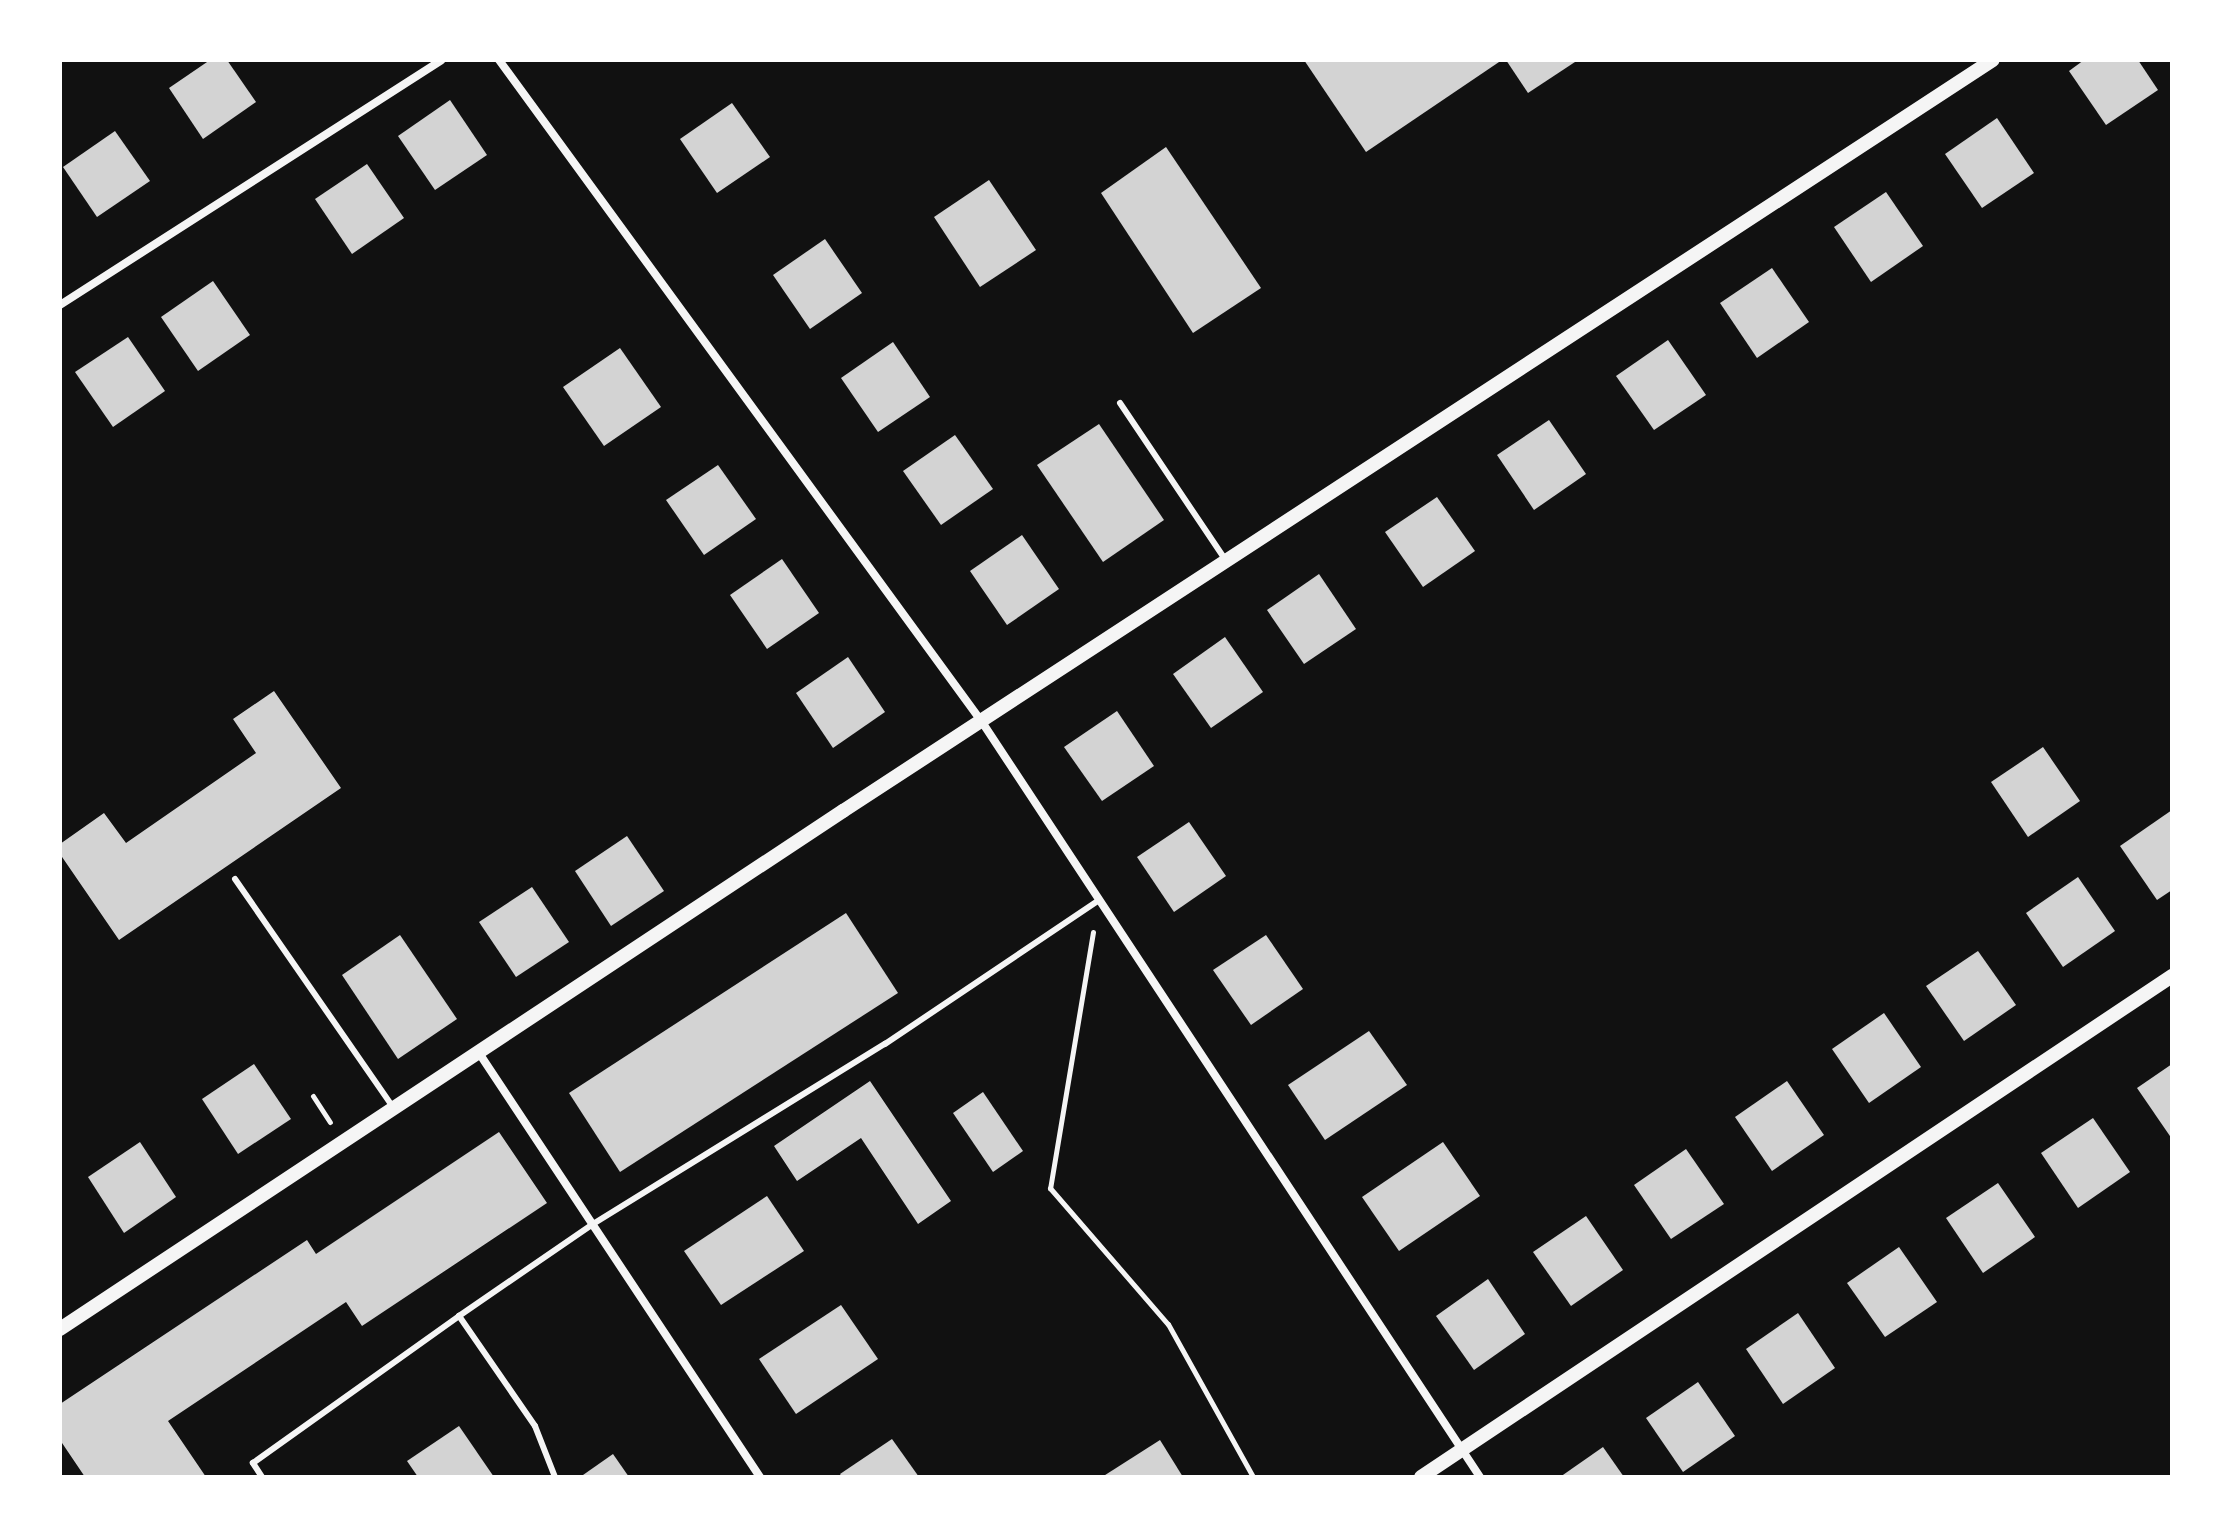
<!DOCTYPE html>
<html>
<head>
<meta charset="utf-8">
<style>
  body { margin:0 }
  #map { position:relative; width:2232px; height:1537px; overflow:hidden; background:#111; font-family:"Work Sans",sans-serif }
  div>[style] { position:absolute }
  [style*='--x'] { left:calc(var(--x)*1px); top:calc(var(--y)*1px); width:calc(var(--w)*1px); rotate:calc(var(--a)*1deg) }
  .building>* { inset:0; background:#d3d3d3 }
  .path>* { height:5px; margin:-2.5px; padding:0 2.5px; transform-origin:2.5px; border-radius:2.5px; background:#f5f5f5 }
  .service>* { height:6px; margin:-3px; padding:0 3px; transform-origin:3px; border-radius:3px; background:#f5f5f5 }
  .minor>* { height:8px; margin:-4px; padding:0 4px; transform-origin:4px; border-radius:4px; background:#f5f5f5 }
  .tertiary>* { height:14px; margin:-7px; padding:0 7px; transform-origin:7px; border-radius:7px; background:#f5f5f5 }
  span { translate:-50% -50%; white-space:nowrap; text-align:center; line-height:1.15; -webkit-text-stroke:8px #fff; paint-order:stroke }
  .frame { position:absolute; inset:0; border:62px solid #fff; pointer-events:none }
</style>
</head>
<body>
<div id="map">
  <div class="building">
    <div style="clip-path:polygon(210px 60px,227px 60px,256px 102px,203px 139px,169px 88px)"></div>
    <div style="clip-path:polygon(1304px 60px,1502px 60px,1366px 152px)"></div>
    <div style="clip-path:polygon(1506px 60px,1578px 60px,1528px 93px)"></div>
    <div style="clip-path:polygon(2084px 60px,2138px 60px,2158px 90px,2106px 125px,2069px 71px)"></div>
    <div style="clip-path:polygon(450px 100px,487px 155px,435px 190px,398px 136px)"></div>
    <div style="clip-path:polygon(732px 103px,770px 157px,717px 193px,680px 139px)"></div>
    <div style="clip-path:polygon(1997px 118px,2034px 173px,1982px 208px,1945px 154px)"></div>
    <div style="clip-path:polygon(115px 131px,150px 181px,97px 217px,63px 167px)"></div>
    <div style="clip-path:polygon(1166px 147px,1261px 288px,1193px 333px,1101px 193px)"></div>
    <div style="clip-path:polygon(367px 164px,404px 218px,352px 254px,315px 199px)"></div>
    <div style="clip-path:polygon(989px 180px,1036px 250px,980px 287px,934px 217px)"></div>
    <div style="clip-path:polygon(1886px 192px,1923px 246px,1871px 282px,1834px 227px)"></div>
    <div style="clip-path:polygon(825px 239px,862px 293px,810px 329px,773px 275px)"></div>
    <div style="clip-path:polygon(1772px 268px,1809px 322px,1757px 358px,1720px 303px)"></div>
    <div style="clip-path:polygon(213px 281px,250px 335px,198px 371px,161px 317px)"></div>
    <div style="clip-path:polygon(128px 337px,165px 391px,113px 427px,75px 372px)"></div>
    <div style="clip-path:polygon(1668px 340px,1706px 395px,1654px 430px,1616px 376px)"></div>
    <div style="clip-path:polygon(893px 342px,930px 397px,878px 432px,841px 378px)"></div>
    <div style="clip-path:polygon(620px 348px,661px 407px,604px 446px,563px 387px)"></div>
    <div style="clip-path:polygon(1549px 420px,1586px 474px,1534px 510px,1497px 455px)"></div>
    <div style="clip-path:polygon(1099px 424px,1164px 520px,1103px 562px,1037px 465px)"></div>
    <div style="clip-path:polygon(955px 435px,993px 489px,941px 525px,903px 471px)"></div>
    <div style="clip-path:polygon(718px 465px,756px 519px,704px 555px,666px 500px)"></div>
    <div style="clip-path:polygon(1437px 497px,1475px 551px,1423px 587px,1385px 532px)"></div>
    <div style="clip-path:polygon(1022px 535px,1059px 589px,1007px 625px,970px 571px)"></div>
    <div style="clip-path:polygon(782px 559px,819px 613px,767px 649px,730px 595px)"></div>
    <div style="clip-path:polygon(1319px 574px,1356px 629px,1304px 664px,1267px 610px)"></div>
    <div style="clip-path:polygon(1225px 637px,1263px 692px,1211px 728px,1173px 674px)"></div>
    <div style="clip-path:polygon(848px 657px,885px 712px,833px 748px,796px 693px)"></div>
    <div style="clip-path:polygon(274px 691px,341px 788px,119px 940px,60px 854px,60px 844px,104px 813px,126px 843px,256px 753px,233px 719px)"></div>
    <div style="clip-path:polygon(1117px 711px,1154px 766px,1102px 801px,1064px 747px)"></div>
    <div style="clip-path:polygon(2043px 747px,2080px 801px,2028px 837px,1991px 782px)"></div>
    <div style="clip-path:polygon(2172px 810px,2172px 890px,2157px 900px,2120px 846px)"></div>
    <div style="clip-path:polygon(1189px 822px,1226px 876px,1174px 912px,1137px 857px)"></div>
    <div style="clip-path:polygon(627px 836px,664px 891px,611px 926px,575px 871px)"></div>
    <div style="clip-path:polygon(2078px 877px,2115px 931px,2063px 967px,2026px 913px)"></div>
    <div style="clip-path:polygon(532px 887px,569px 942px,516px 977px,479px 922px)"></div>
    <div style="clip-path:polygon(846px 913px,898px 993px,620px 1172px,569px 1093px)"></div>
    <div style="clip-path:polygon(400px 935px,457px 1019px,398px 1059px,342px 975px)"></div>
    <div style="clip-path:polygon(1266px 935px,1303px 989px,1251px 1025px,1213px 970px)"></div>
    <div style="clip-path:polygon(1978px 951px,2016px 1005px,1964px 1041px,1926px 986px)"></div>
    <div style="clip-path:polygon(1884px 1013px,1921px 1067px,1869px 1103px,1832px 1049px)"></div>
    <div style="clip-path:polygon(1369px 1031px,1407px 1085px,1325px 1140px,1288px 1085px)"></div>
    <div style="clip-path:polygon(254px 1064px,291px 1119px,238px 1154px,202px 1099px)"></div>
    <div style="clip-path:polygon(2172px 1064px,2172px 1139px,2137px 1088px)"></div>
    <div style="clip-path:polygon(870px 1081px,951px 1201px,918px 1224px,861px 1138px,797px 1181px,774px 1146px)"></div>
    <div style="clip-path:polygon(1787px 1081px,1824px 1135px,1772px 1171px,1735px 1117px)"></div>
    <div style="clip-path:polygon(983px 1092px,1023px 1151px,993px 1172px,953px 1113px)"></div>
    <div style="clip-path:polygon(2093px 1118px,2130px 1172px,2078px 1208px,2041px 1153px)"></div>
    <div style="clip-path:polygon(499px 1132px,547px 1203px,362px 1326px,346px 1302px,168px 1421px,206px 1477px,85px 1477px,60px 1440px,60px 1404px,307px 1240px,316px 1254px)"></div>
    <div style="clip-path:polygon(140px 1142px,176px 1197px,124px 1233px,88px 1177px)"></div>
    <div style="clip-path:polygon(1443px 1142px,1480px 1196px,1399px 1251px,1362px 1197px)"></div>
    <div style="clip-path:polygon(1686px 1149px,1724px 1204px,1671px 1239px,1634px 1185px)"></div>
    <div style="clip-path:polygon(1998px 1183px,2035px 1237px,1983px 1273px,1946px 1218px)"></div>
    <div style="clip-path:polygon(767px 1196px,804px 1251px,721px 1305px,684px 1251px)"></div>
    <div style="clip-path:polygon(1586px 1216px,1623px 1270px,1571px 1306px,1533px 1252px)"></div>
    <div style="clip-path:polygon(1899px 1247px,1937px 1302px,1885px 1337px,1847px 1283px)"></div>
    <div style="clip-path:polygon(1488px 1279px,1525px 1334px,1474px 1370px,1436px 1316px)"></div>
    <div style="clip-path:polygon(841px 1305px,878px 1359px,796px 1414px,759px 1359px)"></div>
    <div style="clip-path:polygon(1798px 1313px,1835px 1368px,1783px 1404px,1746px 1349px)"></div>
    <div style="clip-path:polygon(1698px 1382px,1735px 1436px,1683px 1472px,1646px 1418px)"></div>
    <div style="clip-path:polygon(459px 1426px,494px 1477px,418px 1477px,407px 1461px)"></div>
    <div style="clip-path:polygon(892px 1439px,919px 1477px,842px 1477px,840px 1474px)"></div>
    <div style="clip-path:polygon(1160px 1440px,1183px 1477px,1102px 1477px)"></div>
    <div style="clip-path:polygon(1603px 1447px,1624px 1477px,1560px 1477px)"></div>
    <div style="clip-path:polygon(613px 1454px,629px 1477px,584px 1477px,583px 1475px)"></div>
  </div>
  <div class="path">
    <div style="--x:1093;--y:932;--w:260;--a:99.5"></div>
    <div style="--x:1050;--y:1188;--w:180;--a:49.1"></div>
    <div style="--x:1168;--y:1324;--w:175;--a:60.9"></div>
    <div style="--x:313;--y:1096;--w:31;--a:57"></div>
  </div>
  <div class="service">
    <div style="--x:1120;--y:403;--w:188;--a:56.1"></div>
    <div style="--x:235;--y:879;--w:276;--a:55.3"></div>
    <div style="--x:262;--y:1477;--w:17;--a:-123"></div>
    <div style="--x:253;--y:1463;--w:253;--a:-35.5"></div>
    <div style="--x:555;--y:1477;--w:55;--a:-111.4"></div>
    <div style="--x:535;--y:1426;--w:134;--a:-124.6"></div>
    <div style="--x:459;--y:1316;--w:163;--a:-34.5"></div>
    <div style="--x:593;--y:1224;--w:343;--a:-31.7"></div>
    <div style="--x:885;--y:1044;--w:258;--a:-33.9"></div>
  </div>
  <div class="minor">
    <div style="--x:499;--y:60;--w:819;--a:53.89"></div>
    <div style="--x:982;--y:722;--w:904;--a:56.59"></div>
    <div style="--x:60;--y:305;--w:453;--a:-32.7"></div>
    <div style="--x:479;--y:1053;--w:509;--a:56.47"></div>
  </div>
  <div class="tertiary">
    <div style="--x:60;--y:1329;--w:939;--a:-33.49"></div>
    <div style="--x:843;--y:811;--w:1373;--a:-33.15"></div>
    <div style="--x:1421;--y:1477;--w:903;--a:-33.71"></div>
  </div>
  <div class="frame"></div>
</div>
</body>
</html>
